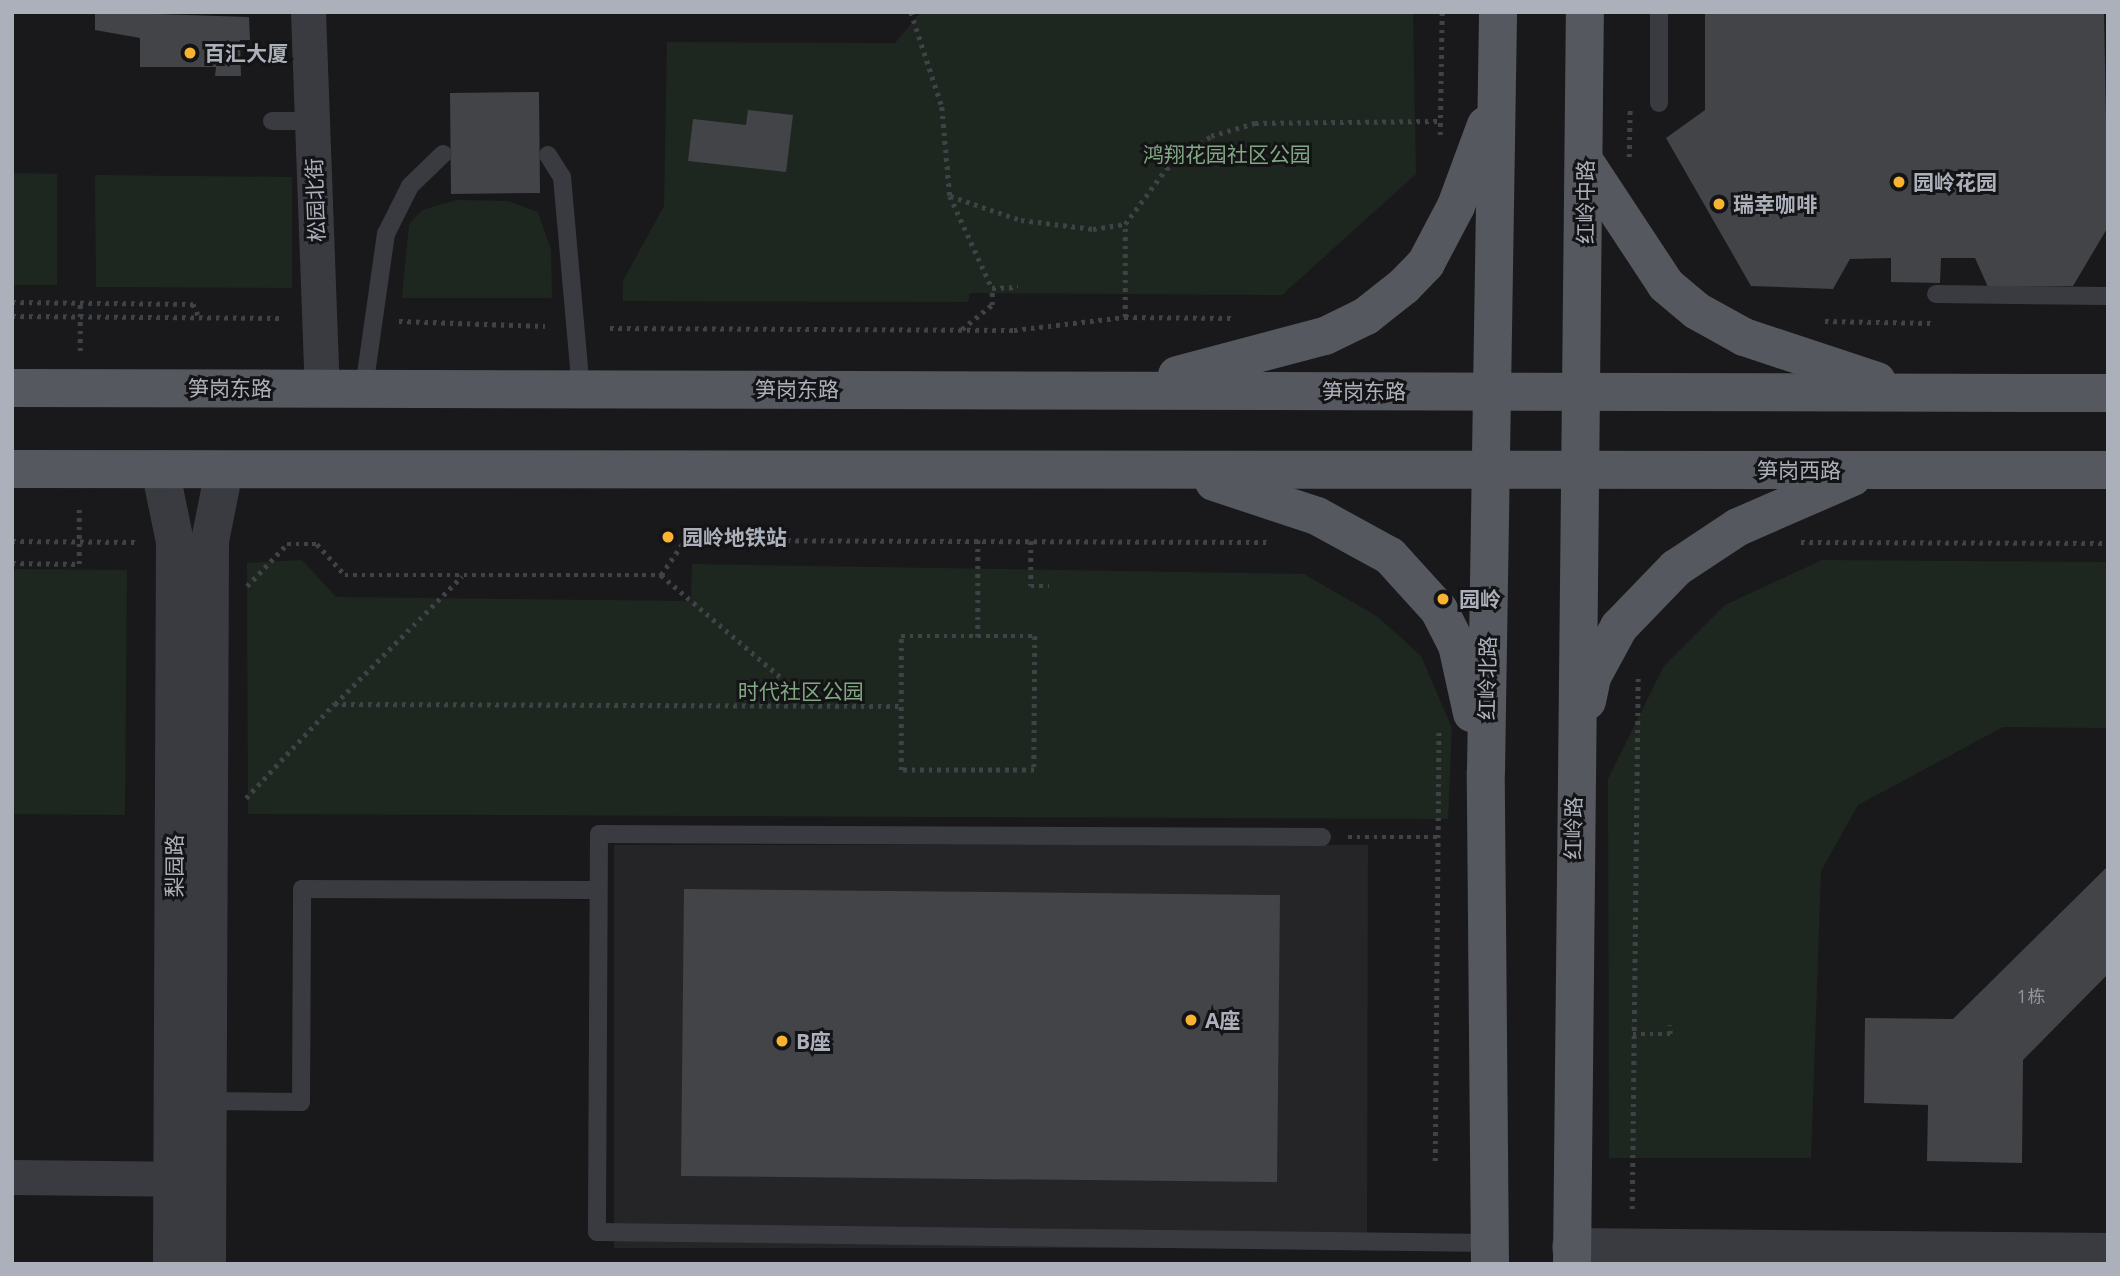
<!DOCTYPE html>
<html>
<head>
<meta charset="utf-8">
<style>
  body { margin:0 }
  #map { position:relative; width:2120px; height:1276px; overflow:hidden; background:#19191b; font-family:"Open Sans","Noto Sans SC",sans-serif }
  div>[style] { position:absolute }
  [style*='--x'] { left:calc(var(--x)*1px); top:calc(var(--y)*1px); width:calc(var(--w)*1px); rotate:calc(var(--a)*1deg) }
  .built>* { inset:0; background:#252528 }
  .green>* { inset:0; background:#1e271f }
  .building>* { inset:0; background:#434448 }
  .path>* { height:4.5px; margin-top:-2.25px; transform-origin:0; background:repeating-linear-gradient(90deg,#3f4247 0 3.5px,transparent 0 8.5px) }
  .service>* { height:18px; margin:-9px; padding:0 9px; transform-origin:9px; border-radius:9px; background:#393b40 }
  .minor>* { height:35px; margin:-17.5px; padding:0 17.5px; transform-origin:17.5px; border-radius:17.5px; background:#393b40 }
  .tertiary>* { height:38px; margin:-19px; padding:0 19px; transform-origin:19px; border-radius:19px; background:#393b40 }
  .primary>* { height:38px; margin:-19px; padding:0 19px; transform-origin:19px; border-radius:19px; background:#55585f }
  .dots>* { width:19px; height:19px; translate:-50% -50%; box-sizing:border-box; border:4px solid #141416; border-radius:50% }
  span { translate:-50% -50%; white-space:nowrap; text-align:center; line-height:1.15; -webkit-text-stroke:6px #141416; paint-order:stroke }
  .number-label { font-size:18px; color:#91959e }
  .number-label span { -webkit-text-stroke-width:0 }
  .poi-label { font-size:21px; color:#abb0bb; font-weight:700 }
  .left { translate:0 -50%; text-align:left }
  .park-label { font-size:21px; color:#81a783 }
  .street-label { font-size:21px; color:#abb0bb }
  .frame { position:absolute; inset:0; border:14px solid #abb0bb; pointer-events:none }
</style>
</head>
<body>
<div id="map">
  <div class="built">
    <div style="clip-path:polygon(614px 845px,1368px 845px,1367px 1248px,614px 1248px)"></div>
  </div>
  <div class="green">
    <div style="clip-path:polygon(921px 12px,1413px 12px,1416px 174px,1282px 295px,970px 293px,968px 302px,623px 301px,623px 281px,664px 206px,667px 42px,895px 43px)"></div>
    <div style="clip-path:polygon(12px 173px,57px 174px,57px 285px,12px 285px)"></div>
    <div style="clip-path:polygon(95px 175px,292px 177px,292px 288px,96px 287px)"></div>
    <div style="clip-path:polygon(456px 200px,508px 201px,538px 212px,551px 250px,552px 298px,402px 298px,409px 224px,422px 210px)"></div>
    <div style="clip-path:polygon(302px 560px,336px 597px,691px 601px,692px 564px,1304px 574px,1378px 617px,1421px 656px,1452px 728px,1448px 819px,248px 814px,247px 563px)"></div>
    <div style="clip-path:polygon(1822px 560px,2108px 562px,2108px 728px,2003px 727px,1858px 805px,1821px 871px,1811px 1158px,1609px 1158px,1608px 779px,1664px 666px,1725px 605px)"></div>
    <div style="clip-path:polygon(12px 569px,127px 570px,125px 815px,12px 814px)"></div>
  </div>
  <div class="building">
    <div style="clip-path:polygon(95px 12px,249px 17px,250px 40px,240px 40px,241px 76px,215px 76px,216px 67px,140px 67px,140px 38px,95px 30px)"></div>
    <div style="clip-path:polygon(1705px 12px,2104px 12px,2108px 227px,2073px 286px,1988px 287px,1975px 258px,1941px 258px,1940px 283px,1891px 282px,1891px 258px,1850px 259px,1833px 289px,1751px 286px,1666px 138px,1705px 110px)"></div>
    <div style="clip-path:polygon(539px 92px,540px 193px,451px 194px,450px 93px)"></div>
    <div style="clip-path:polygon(748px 110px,793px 115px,786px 172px,688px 161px,693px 119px,746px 125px)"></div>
    <div style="clip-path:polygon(2108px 866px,2108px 974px,2023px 1060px,2022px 1163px,1927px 1161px,1928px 1105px,1864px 1103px,1865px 1018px,1953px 1019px)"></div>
    <div style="clip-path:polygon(684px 889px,1280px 895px,1277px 1182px,681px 1176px)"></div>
  </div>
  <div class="path">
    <div style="--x:911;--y:12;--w:100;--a:71.9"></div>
    <div style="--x:942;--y:107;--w:89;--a:84.9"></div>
    <div style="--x:950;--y:196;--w:101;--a:65.5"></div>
    <div style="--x:992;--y:288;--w:26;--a:-2"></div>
    <div style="--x:1440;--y:135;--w:123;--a:-89.1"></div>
    <div style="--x:1629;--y:157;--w:50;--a:-88.9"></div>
    <div style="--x:950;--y:196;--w:75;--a:18.7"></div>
    <div style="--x:1021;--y:220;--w:73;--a:7.1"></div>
    <div style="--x:1093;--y:229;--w:32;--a:-9"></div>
    <div style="--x:12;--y:302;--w:181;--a:0.6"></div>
    <div style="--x:193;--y:304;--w:17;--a:65"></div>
    <div style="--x:12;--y:316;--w:271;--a:0.4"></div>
    <div style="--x:1125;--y:317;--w:93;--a:-90"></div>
    <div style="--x:1125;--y:224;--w:69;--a:-53.3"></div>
    <div style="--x:1166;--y:169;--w:56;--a:-36.3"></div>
    <div style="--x:1211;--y:136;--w:46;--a:-16.5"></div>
    <div style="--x:1255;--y:123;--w:185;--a:-0.6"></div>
    <div style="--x:399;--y:321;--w:146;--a:2"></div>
    <div style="--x:1825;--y:321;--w:107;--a:1.1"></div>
    <div style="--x:610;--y:328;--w:404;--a:0.3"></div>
    <div style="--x:1014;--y:330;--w:112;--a:-6.7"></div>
    <div style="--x:1125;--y:317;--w:110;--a:0.5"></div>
    <div style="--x:962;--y:329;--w:38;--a:-39"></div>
    <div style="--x:992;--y:305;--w:17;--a:-90"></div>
    <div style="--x:80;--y:351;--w:48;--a:-90"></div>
    <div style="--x:978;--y:540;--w:97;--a:90"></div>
    <div style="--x:12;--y:541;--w:126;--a:0.5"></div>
    <div style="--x:1031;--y:541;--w:45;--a:90"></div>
    <div style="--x:1031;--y:586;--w:18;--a:0"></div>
    <div style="--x:1801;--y:542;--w:307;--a:0.2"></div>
    <div style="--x:12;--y:563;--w:67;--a:0.9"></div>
    <div style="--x:79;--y:564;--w:57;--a:-90"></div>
    <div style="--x:661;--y:575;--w:199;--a:40.5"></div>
    <div style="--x:247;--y:586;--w:58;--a:-46.4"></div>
    <div style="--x:287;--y:544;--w:30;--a:0"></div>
    <div style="--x:317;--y:544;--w:42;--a:47.9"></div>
    <div style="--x:345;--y:575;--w:316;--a:0"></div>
    <div style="--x:661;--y:575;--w:42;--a:-55.6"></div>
    <div style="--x:685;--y:540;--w:583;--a:0.2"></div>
    <div style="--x:901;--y:636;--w:134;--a:0"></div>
    <div style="--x:1035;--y:636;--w:134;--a:90.4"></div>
    <div style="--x:1034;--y:770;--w:133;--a:180"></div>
    <div style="--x:901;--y:770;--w:134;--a:-90"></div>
    <div style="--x:335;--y:704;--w:180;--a:-45.2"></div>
    <div style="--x:246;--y:798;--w:129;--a:-46.9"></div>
    <div style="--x:334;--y:704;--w:567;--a:0.2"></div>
    <div style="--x:1348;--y:837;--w:90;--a:0"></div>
    <div style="--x:1633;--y:1034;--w:37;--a:0"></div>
    <div style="--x:1670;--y:1034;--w:9;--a:-96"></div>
    <div style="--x:1435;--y:1161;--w:430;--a:-89.5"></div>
    <div style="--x:1632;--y:1209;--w:533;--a:-89.36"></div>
  </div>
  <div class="service">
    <div style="--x:1659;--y:12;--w:91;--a:90"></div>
    <div style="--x:272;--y:121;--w:40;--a:0"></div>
    <div style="--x:548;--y:155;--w:26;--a:58"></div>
    <div style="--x:562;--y:177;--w:213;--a:84.9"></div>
    <div style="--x:1936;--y:294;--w:172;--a:0.7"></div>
    <div style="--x:364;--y:388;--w:156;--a:-81.9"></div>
    <div style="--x:386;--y:234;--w:54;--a:-63.4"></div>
    <div style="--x:410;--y:186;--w:46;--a:-44.1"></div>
    <div style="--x:1322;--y:837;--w:723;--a:-179.76"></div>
    <div style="--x:599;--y:834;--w:398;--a:90.3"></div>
    <div style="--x:597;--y:1232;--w:893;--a:0.71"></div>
    <div style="--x:207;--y:1101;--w:94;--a:0.6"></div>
    <div style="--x:301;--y:1102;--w:213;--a:-89.7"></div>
    <div style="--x:302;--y:889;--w:296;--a:0.2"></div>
  </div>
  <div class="minor">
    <div style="--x:308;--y:12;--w:376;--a:87.9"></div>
    <div style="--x:12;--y:1177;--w:189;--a:0.6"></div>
  </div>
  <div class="tertiary">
    <div style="--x:160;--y:469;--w:75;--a:78.4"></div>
    <div style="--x:175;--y:542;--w:722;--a:90.24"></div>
    <div style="--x:1571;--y:1247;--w:537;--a:0.53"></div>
    <div style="--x:207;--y:1264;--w:723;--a:-89.76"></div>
    <div style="--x:210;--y:541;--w:71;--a:-78.7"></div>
  </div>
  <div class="primary">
    <div style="--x:1585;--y:162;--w:147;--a:56.6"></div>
    <div style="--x:1666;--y:285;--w:40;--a:40"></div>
    <div style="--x:1697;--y:311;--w:54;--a:29"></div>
    <div style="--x:1744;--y:337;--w:140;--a:18.3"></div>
    <div style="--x:1177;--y:375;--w:153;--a:-14.8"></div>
    <div style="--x:1325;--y:336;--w:46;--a:-26"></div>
    <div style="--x:1366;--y:316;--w:48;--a:-38.3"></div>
    <div style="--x:1404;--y:286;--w:32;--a:-46"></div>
    <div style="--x:1426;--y:263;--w:64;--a:-62.2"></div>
    <div style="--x:1456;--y:206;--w:86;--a:-69.7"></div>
    <div style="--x:12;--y:388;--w:2096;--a:0.14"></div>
    <div style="--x:12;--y:469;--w:2096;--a:0.03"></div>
    <div style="--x:1214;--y:482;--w:108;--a:18.3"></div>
    <div style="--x:1317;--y:516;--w:83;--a:28.7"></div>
    <div style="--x:1390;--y:556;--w:73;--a:47.8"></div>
    <div style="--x:1439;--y:610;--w:39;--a:63"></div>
    <div style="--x:1457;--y:645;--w:70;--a:77.6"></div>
    <div style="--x:1587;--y:701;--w:25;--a:-78"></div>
    <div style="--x:1592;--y:677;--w:57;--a:-61.6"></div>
    <div style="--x:1619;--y:627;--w:82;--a:-46"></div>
    <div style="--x:1676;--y:568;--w:74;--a:-33.5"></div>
    <div style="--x:1738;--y:527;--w:125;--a:-23.5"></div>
    <div style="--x:1490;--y:1264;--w:493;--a:-90.5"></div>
    <div style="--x:1486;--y:771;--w:759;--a:-89.09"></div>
    <div style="--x:1572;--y:1264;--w:1252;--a:-89.41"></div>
  </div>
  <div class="dots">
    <div style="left:190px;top:53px;background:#fab331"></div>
    <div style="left:1899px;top:182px;background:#fab331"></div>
    <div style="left:1719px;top:204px;background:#fab331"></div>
    <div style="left:668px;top:537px;background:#fab331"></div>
    <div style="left:1443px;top:599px;background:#fab331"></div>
    <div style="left:1191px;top:1020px;background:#fab331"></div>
    <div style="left:782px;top:1041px;background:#fab331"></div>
  </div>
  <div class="number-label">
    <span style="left:2031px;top:996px">1栋</span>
  </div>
  <div class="poi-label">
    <span class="left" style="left:204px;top:53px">百汇大厦</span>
    <span class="left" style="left:1913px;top:182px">园岭花园</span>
    <span class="left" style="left:1733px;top:204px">瑞幸咖啡</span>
    <span class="left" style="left:682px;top:537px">园岭地铁站</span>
    <span class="left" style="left:1459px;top:599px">园岭</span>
    <span class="left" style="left:1205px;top:1020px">A座</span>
    <span class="left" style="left:796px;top:1041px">B座</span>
  </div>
  <div class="park-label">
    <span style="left:1227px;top:154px">鸿翔花园社区公园</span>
    <span style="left:801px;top:691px">时代社区公园</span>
  </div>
  <div class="street-label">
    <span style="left:315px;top:200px;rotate:-92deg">松园北街</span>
    <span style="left:1585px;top:202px;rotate:-90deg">红岭中路</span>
    <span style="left:230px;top:388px">笋岗东路</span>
    <span style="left:797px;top:389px">笋岗东路</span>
    <span style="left:1364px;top:391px">笋岗东路</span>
    <span style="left:1799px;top:470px">笋岗西路</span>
    <span style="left:1487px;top:678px;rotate:-89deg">红岭北路</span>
    <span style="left:1573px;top:828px;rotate:-89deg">红岭路</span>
    <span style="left:174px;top:866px;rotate:-90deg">梨园路</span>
  </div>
  <div class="frame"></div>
</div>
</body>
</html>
